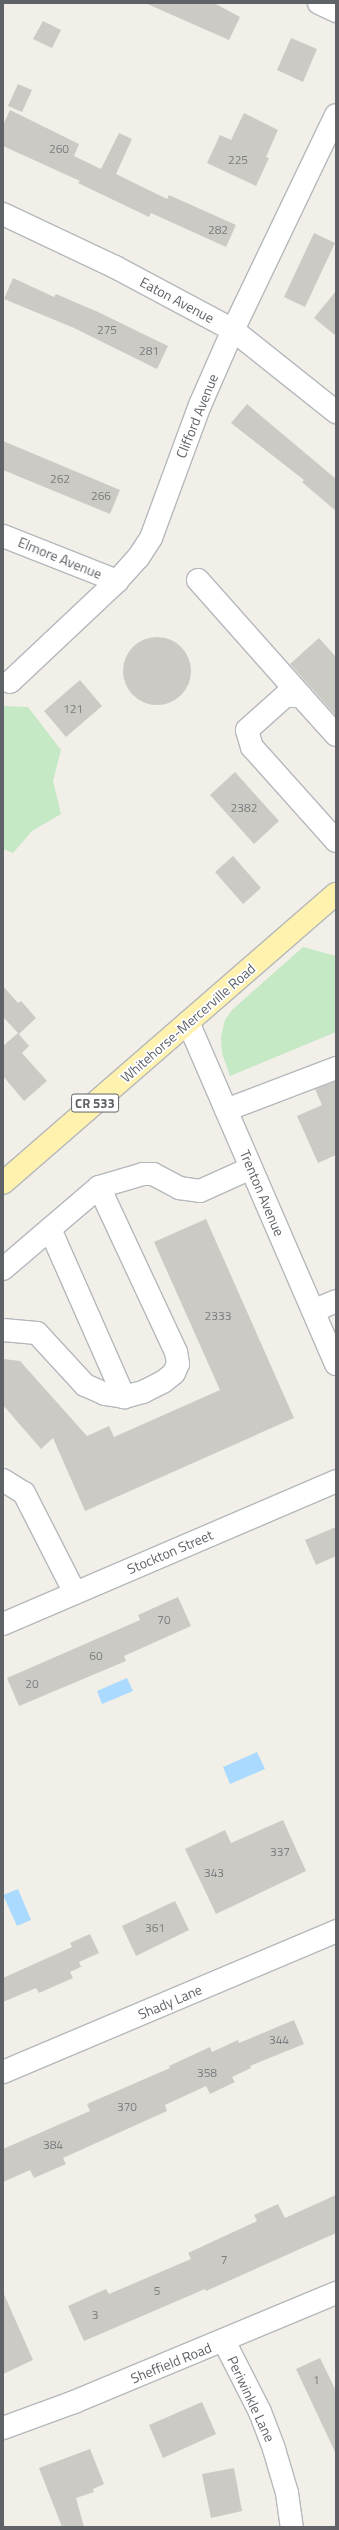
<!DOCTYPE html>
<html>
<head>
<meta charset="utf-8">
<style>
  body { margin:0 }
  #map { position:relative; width:339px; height:2530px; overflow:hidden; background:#f1efe8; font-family:"Titillium Web",sans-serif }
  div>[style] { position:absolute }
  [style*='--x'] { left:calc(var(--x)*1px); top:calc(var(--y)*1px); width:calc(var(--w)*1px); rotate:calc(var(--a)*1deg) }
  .green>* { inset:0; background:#c5e8c5 }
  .water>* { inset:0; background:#aadaff }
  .building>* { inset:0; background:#cccac5 }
  .round { border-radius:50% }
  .roads { filter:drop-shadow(1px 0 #b5b8bc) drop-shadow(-1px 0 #b5b8bc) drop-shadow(0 1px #b5b8bc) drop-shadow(0 -1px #b5b8bc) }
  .minor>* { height:22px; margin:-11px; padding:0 11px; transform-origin:11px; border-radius:11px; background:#fff }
  .major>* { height:22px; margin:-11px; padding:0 11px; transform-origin:11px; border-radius:11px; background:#fff2af }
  span { translate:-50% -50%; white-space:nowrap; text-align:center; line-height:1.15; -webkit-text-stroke:3.5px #fff; paint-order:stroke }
  .number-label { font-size:12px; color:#7a7d7f }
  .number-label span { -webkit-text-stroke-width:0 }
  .shield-label span { padding:1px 3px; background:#fff; border:1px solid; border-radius:3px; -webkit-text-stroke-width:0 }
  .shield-label { font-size:13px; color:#5f6368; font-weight:700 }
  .street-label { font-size:14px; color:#5f6368 }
  .frame { position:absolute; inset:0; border:4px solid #5f6368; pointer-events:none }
</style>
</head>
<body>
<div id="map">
  <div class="green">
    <div style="clip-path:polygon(3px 706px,28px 707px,61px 750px,53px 781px,61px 814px,32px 831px,13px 853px,3px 849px)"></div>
    <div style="clip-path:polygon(303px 947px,336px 956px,336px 1032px,230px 1076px,222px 1053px,221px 1037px,225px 1020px,232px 1010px)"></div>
  </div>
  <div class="water">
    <div style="clip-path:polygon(127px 1678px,133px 1691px,102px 1704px,97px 1691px)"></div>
    <div style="clip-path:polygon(257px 1752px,265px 1769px,230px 1784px,223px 1767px)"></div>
    <div style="clip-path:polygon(18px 1889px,31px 1920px,17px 1926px,3px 1895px)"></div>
  </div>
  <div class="building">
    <div style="clip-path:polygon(145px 3px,214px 3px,240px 17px,229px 40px)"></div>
    <div style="clip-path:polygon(43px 21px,61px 30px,52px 48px,33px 39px)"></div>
    <div style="clip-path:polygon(291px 38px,317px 49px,303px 82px,277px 70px)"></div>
    <div style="clip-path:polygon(18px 84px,32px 90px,22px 112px,8px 106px)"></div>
    <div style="clip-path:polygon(10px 110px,79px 144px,74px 156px,101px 169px,119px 133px,132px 139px,116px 174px,167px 199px,169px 195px,236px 225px,226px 247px,151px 213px,149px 217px,78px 183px,80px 181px,3px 146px,3px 125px)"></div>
    <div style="clip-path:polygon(244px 113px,278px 130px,266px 157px,269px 158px,256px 186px,207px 163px,220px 135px,231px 140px)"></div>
    <div style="clip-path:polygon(314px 233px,335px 243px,305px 307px,284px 297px)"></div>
    <div style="clip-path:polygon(13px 278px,54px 297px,56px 294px,98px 312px,168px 346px,157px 369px,74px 328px,4px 299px)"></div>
    <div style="clip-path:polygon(336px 291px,336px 336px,314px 318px)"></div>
    <div style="clip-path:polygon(247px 404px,336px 479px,336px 511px,302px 482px,304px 480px,231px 423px)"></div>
    <div style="clip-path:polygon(3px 441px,120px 490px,110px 514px,3px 470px)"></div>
    <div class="round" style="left:123px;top:637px;width:68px;height:68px"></div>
    <div style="clip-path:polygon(319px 638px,336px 657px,336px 716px,290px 664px)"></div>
    <div style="clip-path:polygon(80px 680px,102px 706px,66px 737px,44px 711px)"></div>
    <div style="clip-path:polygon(235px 772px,279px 821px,254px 844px,210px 795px)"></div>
    <div style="clip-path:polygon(233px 856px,261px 888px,243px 904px,215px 872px)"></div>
    <div style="clip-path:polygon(3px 986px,18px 1003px,21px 1001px,36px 1018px,19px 1034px,3px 1017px)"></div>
    <div style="clip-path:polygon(18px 1033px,29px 1046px,22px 1053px,47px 1081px,24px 1101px,3px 1076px,3px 1046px)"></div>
    <div style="clip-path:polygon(336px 1081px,336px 1155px,318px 1163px,297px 1116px,322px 1105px,315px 1089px)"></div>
    <div style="clip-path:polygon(206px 1219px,294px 1418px,85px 1511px,53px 1438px,41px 1449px,3px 1405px,3px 1359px,20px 1361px,87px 1436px,109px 1426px,114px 1437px,220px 1390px,154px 1242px)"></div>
    <div style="clip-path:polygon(336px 1527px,336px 1556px,316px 1565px,305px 1540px)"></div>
    <div style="clip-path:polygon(178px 1597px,191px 1626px,124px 1656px,126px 1661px,19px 1706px,7px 1678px,140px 1620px,138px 1615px)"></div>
    <div style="clip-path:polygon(283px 1820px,306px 1871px,216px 1914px,185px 1849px,225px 1830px,231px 1843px)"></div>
    <div style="clip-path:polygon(175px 1901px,189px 1930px,136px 1956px,122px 1926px)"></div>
    <div style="clip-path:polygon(90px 1934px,99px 1953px,79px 1962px,81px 1967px,70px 1972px,73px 1978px,39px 1993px,36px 1988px,3px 2002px,3px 1978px,72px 1947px,70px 1943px)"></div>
    <div style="clip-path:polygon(294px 2020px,304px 2044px,250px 2066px,251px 2068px,232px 2077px,235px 2082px,210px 2094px,206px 2086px,165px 2105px,167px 2111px,63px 2158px,66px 2164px,34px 2178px,30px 2170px,3px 2182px,3px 2149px,90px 2111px,87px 2104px,170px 2068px,169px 2066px,210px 2047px,212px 2052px,238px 2040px,239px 2043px)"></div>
    <div style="clip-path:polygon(336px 2195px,336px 2233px,206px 2291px,205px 2289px,84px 2341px,68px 2306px,106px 2289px,109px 2294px,191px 2259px,188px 2253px,257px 2221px,254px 2215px,278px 2204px,285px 2218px)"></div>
    <div style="clip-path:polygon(3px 2292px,33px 2360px,3px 2374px)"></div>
    <div style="clip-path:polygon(320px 2358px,336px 2391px,336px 2454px,296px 2369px)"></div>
    <div style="clip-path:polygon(202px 2402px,216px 2434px,163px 2458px,149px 2425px)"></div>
    <div style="clip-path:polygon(90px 2449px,104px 2484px,93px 2489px,94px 2492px,76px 2498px,84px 2527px,62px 2527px,39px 2468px)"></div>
    <div style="clip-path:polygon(234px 2468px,242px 2511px,211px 2518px,202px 2474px)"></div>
  </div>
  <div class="roads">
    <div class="minor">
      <div style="--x:319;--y:3;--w:19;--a:25"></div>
      <div style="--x:3;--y:214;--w:124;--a:25.3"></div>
      <div style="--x:115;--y:267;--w:134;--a:28.1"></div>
      <div style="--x:233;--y:330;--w:132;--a:38.5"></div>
      <div style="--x:3;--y:536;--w:123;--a:21.5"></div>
      <div style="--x:198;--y:580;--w:155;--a:48.4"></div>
      <div style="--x:10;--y:682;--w:147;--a:-43.3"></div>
      <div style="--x:117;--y:581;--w:31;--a:-48"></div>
      <div style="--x:138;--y:558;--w:24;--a:-57"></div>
      <div style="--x:151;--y:538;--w:142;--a:-69.8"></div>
      <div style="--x:200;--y:405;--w:82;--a:-66.3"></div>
      <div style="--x:233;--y:330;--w:238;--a:-64.4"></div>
      <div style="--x:336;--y:735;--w:52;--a:-131.9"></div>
      <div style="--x:301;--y:696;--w:16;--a:180"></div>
      <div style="--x:285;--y:696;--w:51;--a:138.2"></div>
      <div style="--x:247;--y:730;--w:18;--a:74"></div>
      <div style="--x:252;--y:747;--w:126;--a:48.2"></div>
      <div style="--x:188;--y:1022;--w:373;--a:66.6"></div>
      <div style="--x:226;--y:1110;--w:118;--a:-20.9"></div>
      <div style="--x:50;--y:1229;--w:184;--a:66.2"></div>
      <div style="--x:3;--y:1269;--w:126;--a:-40.5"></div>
      <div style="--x:313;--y:1311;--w:25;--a:-23"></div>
      <div style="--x:3;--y:1330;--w:34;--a:5"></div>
      <div style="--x:37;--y:1333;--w:71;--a:47.3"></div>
      <div style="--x:85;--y:1385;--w:22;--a:24"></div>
      <div style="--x:105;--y:1394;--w:19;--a:9"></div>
      <div style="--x:124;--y:1397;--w:20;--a:-15"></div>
      <div style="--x:143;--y:1392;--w:22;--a:-27"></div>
      <div style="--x:163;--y:1382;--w:14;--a:-39"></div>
      <div style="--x:174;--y:1373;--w:10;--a:-66"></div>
      <div style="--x:178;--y:1364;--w:12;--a:-99"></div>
      <div style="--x:176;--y:1352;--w:182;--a:-115"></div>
      <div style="--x:99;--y:1187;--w:46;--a:-16.5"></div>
      <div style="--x:143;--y:1174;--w:10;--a:0"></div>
      <div style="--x:153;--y:1174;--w:30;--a:28"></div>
      <div style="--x:179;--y:1188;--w:21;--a:8"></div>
      <div style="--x:200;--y:1191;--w:56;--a:-24.3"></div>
      <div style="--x:3;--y:1480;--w:25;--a:32"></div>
      <div style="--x:24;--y:1493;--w:112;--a:63"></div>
      <div style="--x:3;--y:1624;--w:362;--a:-23.2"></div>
      <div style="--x:3;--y:2072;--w:362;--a:-22.9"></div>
      <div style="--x:224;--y:2341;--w:80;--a:63.1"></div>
      <div style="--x:260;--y:2412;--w:40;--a:69"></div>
      <div style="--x:274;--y:2449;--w:46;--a:73.5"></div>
      <div style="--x:287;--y:2493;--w:34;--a:82"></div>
      <div style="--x:3;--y:2428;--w:76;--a:-20.1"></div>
      <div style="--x:74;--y:2402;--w:284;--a:-22.6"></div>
    </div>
    <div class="major">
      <div style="--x:3;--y:1183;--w:441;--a:-41"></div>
    </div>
  </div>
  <div class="number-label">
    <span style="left:59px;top:149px">260</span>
    <span style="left:238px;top:160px">225</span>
    <span style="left:218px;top:230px">282</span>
    <span style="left:107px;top:330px">275</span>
    <span style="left:149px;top:351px">281</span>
    <span style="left:60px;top:479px">262</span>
    <span style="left:101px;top:496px">266</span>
    <span style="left:73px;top:709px">121</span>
    <span style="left:244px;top:808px">2382</span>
    <span style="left:218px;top:1316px">2333</span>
    <span style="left:164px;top:1620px">70</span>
    <span style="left:96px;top:1656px">60</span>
    <span style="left:32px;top:1684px">20</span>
    <span style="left:280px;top:1852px">337</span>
    <span style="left:214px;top:1873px">343</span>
    <span style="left:155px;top:1928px">361</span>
    <span style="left:279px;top:2040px">344</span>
    <span style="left:207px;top:2073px">358</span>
    <span style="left:127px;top:2107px">370</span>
    <span style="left:53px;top:2145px">384</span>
    <span style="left:224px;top:2260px">7</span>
    <span style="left:157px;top:2291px">5</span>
    <span style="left:95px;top:2315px">3</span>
    <span style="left:316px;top:2380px">1</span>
  </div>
  <div class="shield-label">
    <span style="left:95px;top:1103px">CR 533</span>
  </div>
  <div class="street-label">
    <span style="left:177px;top:300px;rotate:28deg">Eaton Avenue</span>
    <span style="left:197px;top:416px;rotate:-68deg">Clifford Avenue</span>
    <span style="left:60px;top:558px;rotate:22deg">Elmore Avenue</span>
    <span style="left:188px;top:1023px;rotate:-41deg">Whitehorse-Mercerville Road</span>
    <span style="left:262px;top:1193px;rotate:67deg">Trenton Avenue</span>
    <span style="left:170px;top:1552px;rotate:-23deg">Stockton Street</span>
    <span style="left:170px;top:2002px;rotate:-23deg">Shady Lane</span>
    <span style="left:171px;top:2363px;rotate:-22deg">Sheffield Road</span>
    <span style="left:251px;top:2399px;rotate:65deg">Periwinkle Lane</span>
  </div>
  <div class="frame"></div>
</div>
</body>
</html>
